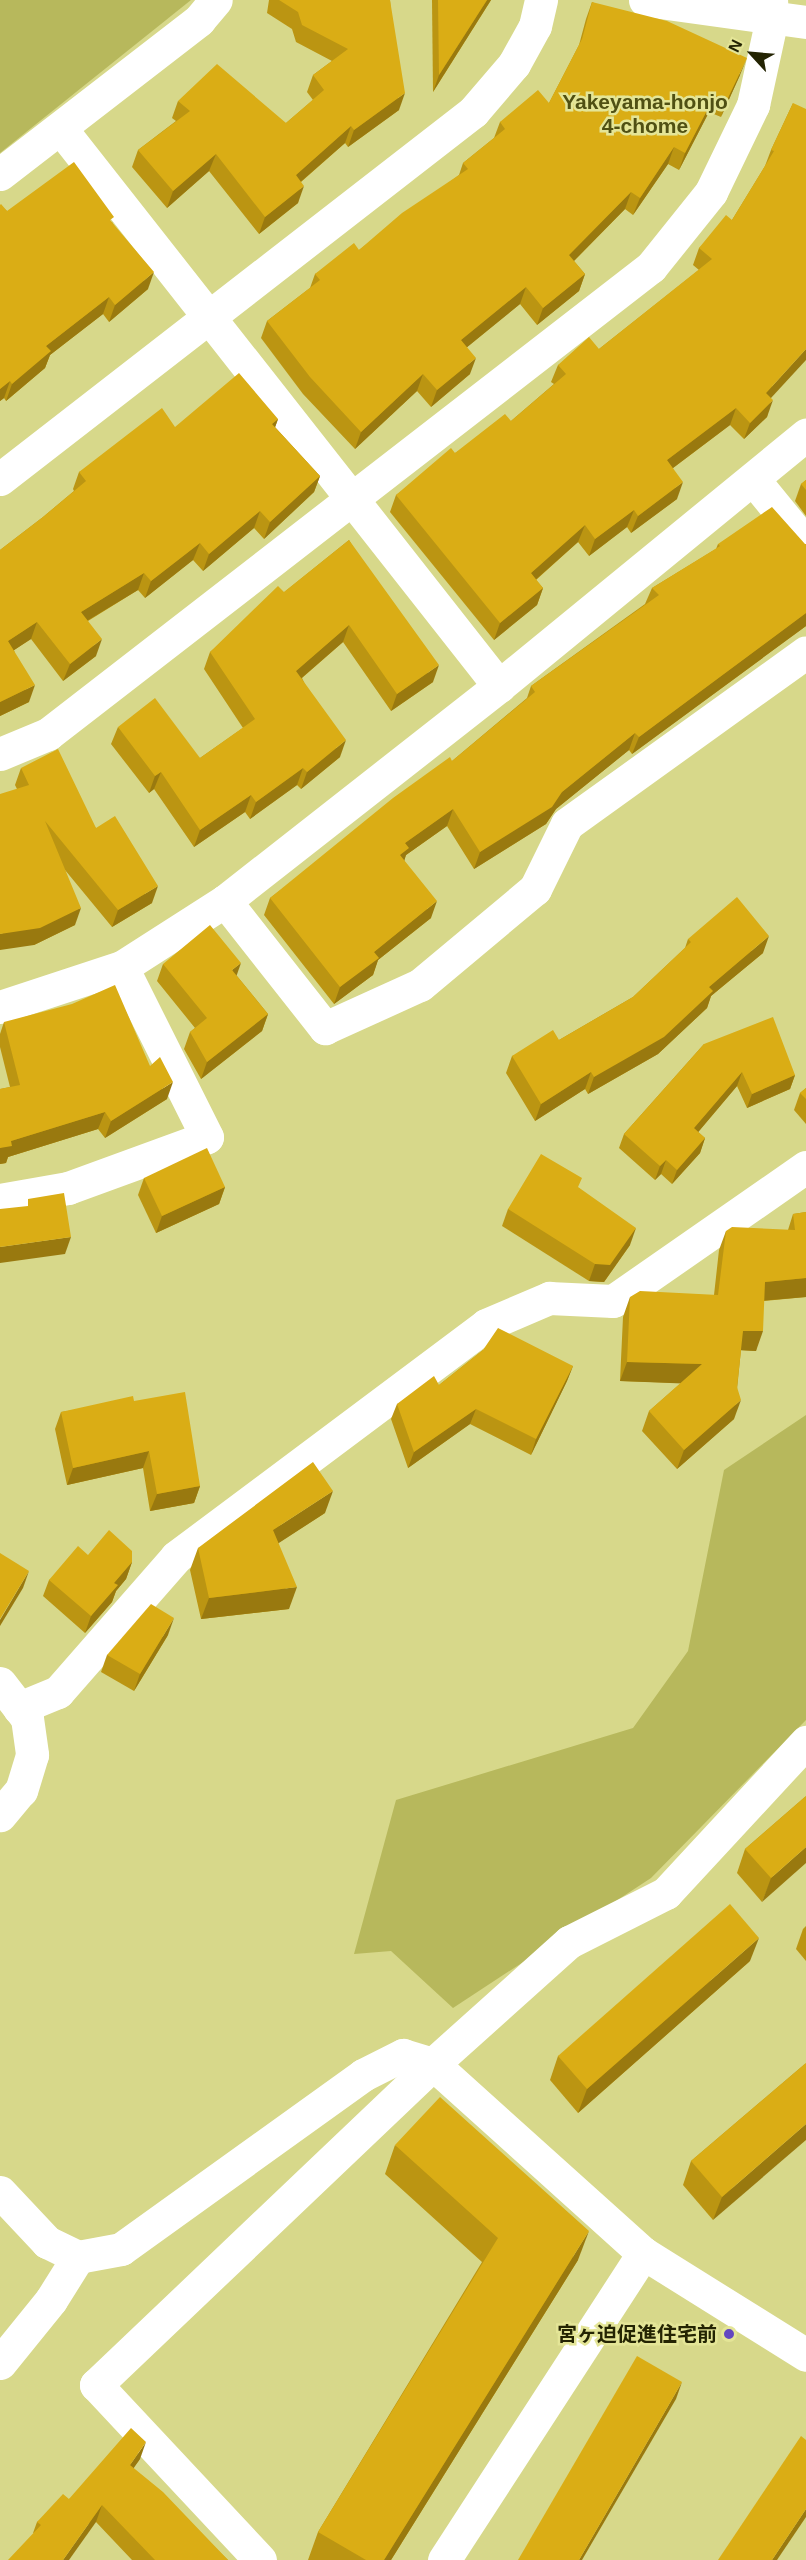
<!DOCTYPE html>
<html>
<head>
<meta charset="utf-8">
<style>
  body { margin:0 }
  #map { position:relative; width:806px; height:2560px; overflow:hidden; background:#d7d88a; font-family:Arial,"Noto Sans JP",sans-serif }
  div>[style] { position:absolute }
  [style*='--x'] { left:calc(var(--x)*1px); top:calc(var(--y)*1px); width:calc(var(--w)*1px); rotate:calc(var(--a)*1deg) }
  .green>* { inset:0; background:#b7b85c }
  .minor>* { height:33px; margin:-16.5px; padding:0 16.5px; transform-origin:16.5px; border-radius:16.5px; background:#fff }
  .tertiary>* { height:33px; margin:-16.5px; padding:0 16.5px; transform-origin:16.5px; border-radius:16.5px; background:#fff }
  .wall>* { inset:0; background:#bb9512 }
  .shaded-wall>* { inset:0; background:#99790f }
  .building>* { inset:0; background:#daad15 }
  .dots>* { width:16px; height:16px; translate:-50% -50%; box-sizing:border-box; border:3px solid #e4e597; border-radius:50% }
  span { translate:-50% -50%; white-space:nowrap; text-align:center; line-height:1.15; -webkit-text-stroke:5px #e4e597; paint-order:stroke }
  .poi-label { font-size:20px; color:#242403; font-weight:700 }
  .right { translate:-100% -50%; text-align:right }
  .neighbourhood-label { font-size:21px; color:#505013; font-weight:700 }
  .north { position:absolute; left:722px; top:24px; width:60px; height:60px; -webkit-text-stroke:4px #e4e597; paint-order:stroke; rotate:296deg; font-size:16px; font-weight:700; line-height:24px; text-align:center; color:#242403 }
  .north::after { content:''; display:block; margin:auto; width:21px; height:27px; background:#242403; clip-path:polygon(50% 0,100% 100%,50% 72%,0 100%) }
</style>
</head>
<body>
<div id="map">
  <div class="green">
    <div style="clip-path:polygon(0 0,191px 0,0 153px)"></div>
    <div style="clip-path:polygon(806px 1415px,806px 1720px,651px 1878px,453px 2008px,391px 1951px,354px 1954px,396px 1800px,633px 1728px,688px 1651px,724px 1470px)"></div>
  </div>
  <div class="minor">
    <div style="--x:645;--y:0;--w:162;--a:7.8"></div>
    <div style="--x:61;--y:129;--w:709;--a:51.82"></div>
    <div style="--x:0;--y:174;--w:252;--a:-37.7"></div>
    <div style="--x:199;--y:20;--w:26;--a:-50"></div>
    <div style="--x:0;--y:479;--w:599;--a:-37.81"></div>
    <div style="--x:473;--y:112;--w:63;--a:-49.5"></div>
    <div style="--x:514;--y:64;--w:43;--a:-61.1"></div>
    <div style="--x:535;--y:26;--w:27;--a:-77"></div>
    <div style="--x:753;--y:479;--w:84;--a:50.8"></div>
    <div style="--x:0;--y:754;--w:52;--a:-22.6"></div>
    <div style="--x:48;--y:734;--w:763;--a:-37.76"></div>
    <div style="--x:651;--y:267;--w:96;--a:-51.3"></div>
    <div style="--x:711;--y:192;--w:97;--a:-64.2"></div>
    <div style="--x:753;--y:105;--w:89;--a:-77.7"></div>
    <div style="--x:772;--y:18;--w:18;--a:-93"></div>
    <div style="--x:225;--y:901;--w:162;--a:51.8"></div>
    <div style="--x:325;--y:1028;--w:104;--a:-24.4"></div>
    <div style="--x:420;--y:985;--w:150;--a:-39.9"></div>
    <div style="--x:535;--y:889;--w:72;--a:-63.8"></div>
    <div style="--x:567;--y:824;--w:294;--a:-35.7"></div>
    <div style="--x:0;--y:1007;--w:128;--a:-18.2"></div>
    <div style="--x:122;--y:967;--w:122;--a:-32.7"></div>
    <div style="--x:225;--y:901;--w:348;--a:-38.1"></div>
    <div style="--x:499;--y:686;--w:397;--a:-39.3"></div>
    <div style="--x:0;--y:1200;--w:69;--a:-10"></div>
    <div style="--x:68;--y:1188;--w:148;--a:-20.1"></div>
    <div style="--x:207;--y:1137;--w:190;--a:-116.6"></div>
    <div style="--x:19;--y:1708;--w:42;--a:-22.3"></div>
    <div style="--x:58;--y:1692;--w:179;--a:-48.8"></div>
    <div style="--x:176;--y:1557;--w:387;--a:-36.8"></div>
    <div style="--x:486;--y:1325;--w:69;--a:-23.2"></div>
    <div style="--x:549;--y:1298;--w:64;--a:2.7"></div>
    <div style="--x:613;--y:1301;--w:235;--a:-34.8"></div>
    <div style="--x:260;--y:2560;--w:240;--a:-133.1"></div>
    <div style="--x:96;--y:2385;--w:465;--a:-43.6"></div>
    <div style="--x:433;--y:2064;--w:183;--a:-41.9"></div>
    <div style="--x:569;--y:1942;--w:109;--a:-26.8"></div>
    <div style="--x:666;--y:1893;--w:206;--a:-47.2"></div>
    <div style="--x:444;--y:2560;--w:366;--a:-57"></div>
  </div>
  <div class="tertiary">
    <div style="--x:0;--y:1683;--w:44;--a:52.4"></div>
    <div style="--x:27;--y:1718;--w:37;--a:82"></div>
    <div style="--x:32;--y:1755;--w:37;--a:107"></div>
    <div style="--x:21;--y:1790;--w:33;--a:130"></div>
    <div style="--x:0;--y:2192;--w:69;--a:46.8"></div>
    <div style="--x:47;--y:2242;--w:34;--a:26"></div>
    <div style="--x:78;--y:2257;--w:44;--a:-10.5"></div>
    <div style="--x:121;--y:2249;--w:298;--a:-35.7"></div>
    <div style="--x:363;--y:2075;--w:45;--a:-26.6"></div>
    <div style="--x:403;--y:2055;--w:31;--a:17"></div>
    <div style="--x:433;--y:2064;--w:283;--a:42"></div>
    <div style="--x:643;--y:2253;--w:192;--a:32"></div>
    <div style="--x:0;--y:2363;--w:81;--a:-51"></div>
    <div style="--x:51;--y:2300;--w:51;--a:-57.9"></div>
  </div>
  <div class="wall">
    <div style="clip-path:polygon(269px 0,390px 0,399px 110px,348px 147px,345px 143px,301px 182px,298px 203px,259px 234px,209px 171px,167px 208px,132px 167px,138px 150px,176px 121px,172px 118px,178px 101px,286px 123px,313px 100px,307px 92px,313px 75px,332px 61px,296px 42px,292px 29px,267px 13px)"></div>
    <div style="clip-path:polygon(432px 0,491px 0,433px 92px)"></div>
    <div style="clip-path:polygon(592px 2px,740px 75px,721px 117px,709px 112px,679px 170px,668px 164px,633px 215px,625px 209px,574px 261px,585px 274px,579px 291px,537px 325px,520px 304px,467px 347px,470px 374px,431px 407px,417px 391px,355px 449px,303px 394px,261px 338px,267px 321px,310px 288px,315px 274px,359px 250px,459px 175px,463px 163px,494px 138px,500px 122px,549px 103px,579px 45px,586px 19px)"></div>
    <div style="clip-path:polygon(793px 103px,771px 398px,767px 417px,744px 439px,730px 425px,673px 468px,677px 499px,631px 533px,627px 527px,589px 556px,578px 542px,536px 580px,543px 588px,537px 605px,494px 640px,390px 512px,396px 495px,455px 453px,511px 421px,554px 384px,551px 382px,558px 365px,599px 349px,699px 270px,693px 265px,699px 248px,732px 220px,765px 166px,771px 150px)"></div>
    <div style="clip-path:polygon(0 205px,7px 211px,112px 222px,148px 289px,109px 322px,103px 314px,50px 355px,45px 368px,6px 401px,4px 398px,0 401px)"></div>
    <div style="clip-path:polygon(278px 419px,275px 427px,320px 476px,314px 492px,264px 539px,254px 528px,203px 571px,193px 560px,145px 598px,138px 590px,88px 621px,96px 656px,63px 681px,31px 639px,14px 650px,29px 702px,0 716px,0 550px,43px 517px,74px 491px,73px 489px,79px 472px,175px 427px)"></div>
    <div style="clip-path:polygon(806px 480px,806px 516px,795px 501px,801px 484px)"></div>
    <div style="clip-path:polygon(349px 540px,433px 682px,391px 711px,343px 642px,302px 678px,340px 757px,301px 789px,297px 785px,250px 819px,245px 812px,194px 847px,154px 789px,149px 793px,111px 744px,118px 727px,200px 758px,243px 728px,204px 669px,210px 652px)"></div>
    <div style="clip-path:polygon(718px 544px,806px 544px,806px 626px,632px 754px,629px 750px,556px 809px,546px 824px,474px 869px,447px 826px,406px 855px,404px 860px,431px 918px,378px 960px,373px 975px,334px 1004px,264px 915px,270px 898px,452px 761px,527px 698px,531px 686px,645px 604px,652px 588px,716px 549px)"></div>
    <div style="clip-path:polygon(21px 768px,96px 828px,152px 903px,112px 927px,65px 870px,75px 925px,34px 945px,17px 789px,15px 785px)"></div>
    <div style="clip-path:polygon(688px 939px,763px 953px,711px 996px,707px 1008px,658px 1054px,588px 1094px,585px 1089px,535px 1121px,506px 1073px,512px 1056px,559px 1040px,633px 997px,685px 948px)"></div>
    <div style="clip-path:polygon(163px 964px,237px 976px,268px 1014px,262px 1031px,201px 1079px,184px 1049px,190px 1032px,195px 1028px,157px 981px)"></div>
    <div style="clip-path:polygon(4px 1022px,150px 1066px,167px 1099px,105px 1138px,98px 1129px,8px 1157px,6px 1163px,0 1164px,0 1089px,10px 1087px,0 1047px,0 1034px)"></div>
    <div style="clip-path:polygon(704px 1044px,795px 1075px,790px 1089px,747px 1108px,737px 1086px,698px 1132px,705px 1138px,700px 1153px,672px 1184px,661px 1174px,655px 1180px,619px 1148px,624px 1134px)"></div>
    <div style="clip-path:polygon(806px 1088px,806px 1124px,794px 1110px,800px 1093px)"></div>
    <div style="clip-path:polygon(144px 1178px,225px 1187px,219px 1204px,156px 1233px,138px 1195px)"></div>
    <div style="clip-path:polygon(579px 1188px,630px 1245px,604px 1282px,589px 1281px,502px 1226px,508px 1209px)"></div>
    <div style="clip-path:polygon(806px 1212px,806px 1297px,764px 1301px,756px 1351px,741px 1350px,734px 1419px,677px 1469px,642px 1431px,649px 1411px,681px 1383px,620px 1381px,623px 1317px,630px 1297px,714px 1295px,719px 1250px,726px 1231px,788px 1230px,793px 1214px)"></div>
    <div style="clip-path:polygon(483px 1350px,573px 1366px,567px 1381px,531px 1455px,470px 1424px,408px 1468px,391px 1419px,397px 1404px,439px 1385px)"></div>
    <div style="clip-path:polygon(134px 1401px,200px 1486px,194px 1503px,150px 1511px,143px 1468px,67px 1485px,55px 1429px,61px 1412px)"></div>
    <div style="clip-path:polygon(325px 1513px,278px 1543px,289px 1609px,201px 1619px,190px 1570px,198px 1548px)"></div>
    <div style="clip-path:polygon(88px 1555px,132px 1562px,126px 1579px,116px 1591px,112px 1602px,85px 1633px,43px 1596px,49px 1580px)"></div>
    <div style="clip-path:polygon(168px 1635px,134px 1691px,101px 1672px,107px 1655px)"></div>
    <div style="clip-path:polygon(806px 1796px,762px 1902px,737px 1873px,745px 1849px)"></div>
    <div style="clip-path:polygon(806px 1926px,806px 1961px,796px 1949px,803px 1929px)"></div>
    <div style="clip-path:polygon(750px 1961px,578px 2113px,550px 2080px,558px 2056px)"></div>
    <div style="clip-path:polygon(806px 2063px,713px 2220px,683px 2185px,691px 2161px)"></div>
    <div style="clip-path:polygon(395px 2145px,578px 2260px,391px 2560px,308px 2560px,318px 2532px,482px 2262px,385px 2174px)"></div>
    <div style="clip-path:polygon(140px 2459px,133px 2468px,228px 2560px,132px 2560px,96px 2522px,33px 2533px,37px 2522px,69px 2499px)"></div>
  </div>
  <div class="shaded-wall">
    <div style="clip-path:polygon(487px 0,491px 0,433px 92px,439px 75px)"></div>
    <div style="clip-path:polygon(747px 58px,740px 75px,721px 117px,727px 100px)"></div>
    <div style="clip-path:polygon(405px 93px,399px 110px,348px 147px,354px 130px)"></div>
    <div style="clip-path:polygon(715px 95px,709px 112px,679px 170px,685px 153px)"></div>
    <div style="clip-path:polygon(351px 126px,345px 143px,289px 192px,296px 175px)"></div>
    <div style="clip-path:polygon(674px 147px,668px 164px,633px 215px,640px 198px)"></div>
    <div style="clip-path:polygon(216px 154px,209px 171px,167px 208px,173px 191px)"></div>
    <div style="clip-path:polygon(304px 186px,298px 203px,259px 234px,265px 217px)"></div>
    <div style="clip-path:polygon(631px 192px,625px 209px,563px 272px,569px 255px)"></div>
    <div style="clip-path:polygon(154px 272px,148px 289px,109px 322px,115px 305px)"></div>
    <div style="clip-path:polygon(585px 274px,579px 291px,537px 325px,543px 308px)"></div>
    <div style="clip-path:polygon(526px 287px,520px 304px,455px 357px,461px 340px)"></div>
    <div style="clip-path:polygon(109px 297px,103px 314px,50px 355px,45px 368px,6px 401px,12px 384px,46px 346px)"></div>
    <div style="clip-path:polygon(806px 349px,806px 360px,760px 410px,766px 393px)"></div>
    <div style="clip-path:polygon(476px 358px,470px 374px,431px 407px,437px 390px)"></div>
    <div style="clip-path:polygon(423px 374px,417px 391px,355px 449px,361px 432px)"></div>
    <div style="clip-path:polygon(10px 381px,4px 398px,0 401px,0 389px)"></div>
    <div style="clip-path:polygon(773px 400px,767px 417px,744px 439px,750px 423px)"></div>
    <div style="clip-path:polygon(736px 408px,730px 425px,661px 477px,667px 460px)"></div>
    <div style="clip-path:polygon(278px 419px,272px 436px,272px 424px)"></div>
    <div style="clip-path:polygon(320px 476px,314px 492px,264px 539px,270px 522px)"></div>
    <div style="clip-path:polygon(683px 482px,677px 499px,631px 533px,638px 516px)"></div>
    <div style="clip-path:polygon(634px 510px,627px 527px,589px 556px,595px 539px)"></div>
    <div style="clip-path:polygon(260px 511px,254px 528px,203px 571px,209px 554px)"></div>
    <div style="clip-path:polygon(585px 525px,578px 542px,524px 590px,531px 573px)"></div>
    <div style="clip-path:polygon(200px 543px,193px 560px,145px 598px,151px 581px)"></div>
    <div style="clip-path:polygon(144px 573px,138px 590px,75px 628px,81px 612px)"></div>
    <div style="clip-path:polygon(543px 588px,537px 605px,494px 640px,500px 623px)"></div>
    <div style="clip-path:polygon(806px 613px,806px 626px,632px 754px,639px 737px)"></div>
    <div style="clip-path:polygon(37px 622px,31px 639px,2px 658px,8px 641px)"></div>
    <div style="clip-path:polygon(349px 625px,343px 642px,290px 688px,296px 671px)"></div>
    <div style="clip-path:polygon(102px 639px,96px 656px,63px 681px,70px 664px)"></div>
    <div style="clip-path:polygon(439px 665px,433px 682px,391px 711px,397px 694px)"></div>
    <div style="clip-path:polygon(35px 685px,29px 702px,0 716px,0 702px)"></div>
    <div style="clip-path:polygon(635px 733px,629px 750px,556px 809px,546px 824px,474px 869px,480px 852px,562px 792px)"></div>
    <div style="clip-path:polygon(346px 740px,340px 757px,301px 789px,307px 772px)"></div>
    <div style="clip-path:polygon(303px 768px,297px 785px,250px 819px,256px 802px)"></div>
    <div style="clip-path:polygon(161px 772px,154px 789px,149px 793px,155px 776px)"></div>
    <div style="clip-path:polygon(251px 795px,245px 812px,194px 847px,200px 830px)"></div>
    <div style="clip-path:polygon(453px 809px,447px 826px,406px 855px,403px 865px,400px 855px,405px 843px)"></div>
    <div style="clip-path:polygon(158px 886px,152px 903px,112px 927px,118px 910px)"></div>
    <div style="clip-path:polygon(437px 901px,431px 918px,378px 960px,373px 975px,334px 1004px,340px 987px,374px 952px)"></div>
    <div style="clip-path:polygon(81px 908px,75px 925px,34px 945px,0 950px,0 934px)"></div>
    <div style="clip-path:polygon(769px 936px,763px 953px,711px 996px,707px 1008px,658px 1054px,588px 1094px,594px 1077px,709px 987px)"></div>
    <div style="clip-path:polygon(241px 963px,235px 980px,232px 970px)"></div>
    <div style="clip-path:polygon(268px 1014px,262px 1031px,201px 1079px,207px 1062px)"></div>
    <div style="clip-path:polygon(591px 1072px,585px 1089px,535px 1121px,541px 1104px)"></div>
    <div style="clip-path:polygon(742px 1072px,737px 1086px,689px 1143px,694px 1128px)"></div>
    <div style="clip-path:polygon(795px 1075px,790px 1089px,747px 1108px,752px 1094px)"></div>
    <div style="clip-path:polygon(173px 1082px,167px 1099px,105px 1138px,111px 1121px)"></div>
    <div style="clip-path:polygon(105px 1112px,98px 1129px,8px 1157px,6px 1163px,0 1164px,0 1148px,11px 1141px)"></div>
    <div style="clip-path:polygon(705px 1138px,700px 1153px,672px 1184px,677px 1170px)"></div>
    <div style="clip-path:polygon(666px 1160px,661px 1174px,655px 1180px,660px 1166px)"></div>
    <div style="clip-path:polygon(225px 1187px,219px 1204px,156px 1233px,162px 1216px)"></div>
    <div style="clip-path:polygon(636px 1228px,630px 1245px,604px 1282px,589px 1281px,595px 1264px)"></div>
    <div style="clip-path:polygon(71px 1237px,65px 1254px,0 1263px,0 1247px)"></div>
    <div style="clip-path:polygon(806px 1278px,806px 1297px,758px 1301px,765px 1282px)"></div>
    <div style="clip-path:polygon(743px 1331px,763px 1331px,756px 1351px,736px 1350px)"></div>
    <div style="clip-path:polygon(627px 1362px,702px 1364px,695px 1384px,620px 1381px)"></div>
    <div style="clip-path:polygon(573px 1366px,567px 1381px,531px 1455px,536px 1439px)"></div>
    <div style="clip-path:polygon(741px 1400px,734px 1419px,677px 1469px,684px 1450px)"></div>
    <div style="clip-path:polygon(476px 1409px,470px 1424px,408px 1468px,414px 1452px)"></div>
    <div style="clip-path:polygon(149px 1451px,143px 1468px,67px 1485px,73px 1468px)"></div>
    <div style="clip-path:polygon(200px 1486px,194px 1503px,150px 1511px,157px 1494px)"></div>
    <div style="clip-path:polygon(333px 1491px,325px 1513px,265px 1552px,273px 1530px)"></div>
    <div style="clip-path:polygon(132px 1562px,126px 1579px,116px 1591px,112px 1602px,85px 1633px,91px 1616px,114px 1583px)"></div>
    <div style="clip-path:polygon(29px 1571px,23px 1588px,0 1626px,0 1620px)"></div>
    <div style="clip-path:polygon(297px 1587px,289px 1609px,201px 1619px,209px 1598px)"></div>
    <div style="clip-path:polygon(174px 1618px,168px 1635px,134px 1691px,140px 1674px)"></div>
    <div style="clip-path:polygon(806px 1847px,806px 1863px,762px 1902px,771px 1878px)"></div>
    <div style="clip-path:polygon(759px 1938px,750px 1961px,578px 2113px,587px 2089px)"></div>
    <div style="clip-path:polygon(806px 2124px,806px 2140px,713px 2220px,722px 2197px)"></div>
    <div style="clip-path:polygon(589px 2231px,578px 2260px,391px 2560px,384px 2560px)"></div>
    <div style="clip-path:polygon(682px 2382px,676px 2399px,582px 2560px,579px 2560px)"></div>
    <div style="clip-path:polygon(146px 2442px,140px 2459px,124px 2482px,130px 2465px)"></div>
    <div style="clip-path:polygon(102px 2505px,96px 2522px,69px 2560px,63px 2560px)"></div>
    <div style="clip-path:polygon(806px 2509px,806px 2517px,777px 2560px,772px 2560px)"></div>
  </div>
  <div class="building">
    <div style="clip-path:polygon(279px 0,390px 0,405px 93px,354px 130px,351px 126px,296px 175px,304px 186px,265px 217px,216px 154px,173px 191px,138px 150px,190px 111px,178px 101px,217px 64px,286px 123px,324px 90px,313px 75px,348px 49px,302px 25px,298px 12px)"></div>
    <div style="clip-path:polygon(438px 0,487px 0,439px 75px)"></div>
    <div style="clip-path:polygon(592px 2px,667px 21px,747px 58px,727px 100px,715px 95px,685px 153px,674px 147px,640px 198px,631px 192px,569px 255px,585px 274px,543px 308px,526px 287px,461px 340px,476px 358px,437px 390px,423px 374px,361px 432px,310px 377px,267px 321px,320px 280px,315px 274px,354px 243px,359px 250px,402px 213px,468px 169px,463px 163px,505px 129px,500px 122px,538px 90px,549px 103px,582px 39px)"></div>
    <div style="clip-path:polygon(793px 103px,806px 109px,806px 349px,766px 393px,773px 400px,750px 423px,736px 408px,667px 460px,683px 482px,638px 516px,634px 510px,595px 539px,585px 525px,531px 573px,543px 588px,500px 623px,396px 495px,451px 448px,455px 453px,505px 414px,511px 421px,566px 374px,558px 365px,589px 337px,599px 349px,712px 259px,699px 248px,726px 215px,732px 220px,774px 151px,771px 150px)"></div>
    <div style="clip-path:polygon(74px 162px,114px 217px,110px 220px,154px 272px,115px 305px,109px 297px,46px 346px,51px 351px,12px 384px,10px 381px,0 389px,0 205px,1px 204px,7px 211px)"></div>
    <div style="clip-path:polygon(239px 373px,278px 419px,272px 424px,320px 476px,270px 522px,260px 511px,209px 554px,200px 543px,151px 581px,144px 573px,81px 612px,102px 639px,70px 664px,37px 622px,8px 641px,35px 685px,0 702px,0 550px,43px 517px,86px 481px,79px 472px,162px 408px,175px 427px)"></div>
    <div style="clip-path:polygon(806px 480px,806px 490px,801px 484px)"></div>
    <div style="clip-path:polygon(772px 507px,805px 544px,806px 544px,806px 613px,639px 737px,635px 733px,562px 792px,552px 807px,480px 852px,453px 809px,405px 843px,409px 848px,400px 855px,437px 901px,374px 952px,379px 958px,340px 987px,270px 898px,393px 798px,450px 757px,452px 761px,535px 692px,531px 686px,659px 595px,652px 588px,720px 546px,718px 544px)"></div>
    <div style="clip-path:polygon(349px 540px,439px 665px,397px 694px,349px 625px,296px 671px,346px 740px,307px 772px,303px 768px,256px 802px,251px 795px,200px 830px,161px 772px,155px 776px,118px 727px,155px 698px,200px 758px,255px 719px,210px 652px,278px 586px,284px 592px)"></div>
    <div style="clip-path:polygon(58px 749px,96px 828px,115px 816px,158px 886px,118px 910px,45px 821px,81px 908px,40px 928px,0 934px,0 794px,29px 785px,21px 768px)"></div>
    <div style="clip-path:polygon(737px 897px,769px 936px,709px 987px,713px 991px,664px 1037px,594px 1077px,591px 1072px,541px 1104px,512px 1056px,553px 1030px,559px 1040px,633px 997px,691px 942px,688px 939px)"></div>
    <div style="clip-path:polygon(210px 925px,241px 963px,232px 970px,268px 1014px,207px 1062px,190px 1032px,207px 1018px,163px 964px)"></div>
    <div style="clip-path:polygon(115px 985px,150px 1066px,160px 1057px,173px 1082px,111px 1121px,105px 1112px,11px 1141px,12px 1146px,0 1148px,0 1089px,20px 1085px,4px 1022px,72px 1004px)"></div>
    <div style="clip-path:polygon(773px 1017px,795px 1075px,752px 1094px,742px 1072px,694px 1128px,705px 1138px,677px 1170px,666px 1160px,660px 1166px,624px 1134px,704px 1044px)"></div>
    <div style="clip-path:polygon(806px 1088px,806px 1099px,800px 1093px)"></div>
    <div style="clip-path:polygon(207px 1148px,225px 1187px,162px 1216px,144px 1178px)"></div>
    <div style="clip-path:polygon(541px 1154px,582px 1178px,578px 1187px,636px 1228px,610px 1265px,595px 1264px,508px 1209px)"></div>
    <div style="clip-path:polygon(64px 1193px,71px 1237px,0 1247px,0 1209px,28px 1206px,28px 1199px)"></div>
    <div style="clip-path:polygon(806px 1212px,806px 1278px,765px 1282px,763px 1331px,743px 1331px,737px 1387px,741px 1400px,684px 1450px,649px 1411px,702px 1364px,627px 1362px,630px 1297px,640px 1291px,718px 1295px,726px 1231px,732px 1227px,795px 1230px,793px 1214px)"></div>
    <div style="clip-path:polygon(498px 1328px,573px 1366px,536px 1439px,476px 1409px,414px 1452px,397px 1404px,434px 1376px,439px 1385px,483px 1350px)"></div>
    <div style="clip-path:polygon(185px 1392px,200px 1486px,157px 1494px,149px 1451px,73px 1468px,61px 1412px,133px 1396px,134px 1401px)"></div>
    <div style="clip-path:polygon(313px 1462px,333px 1491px,273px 1530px,297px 1587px,209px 1598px,198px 1548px)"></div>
    <div style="clip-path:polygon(109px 1530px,132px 1551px,132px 1562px,114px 1583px,118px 1585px,91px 1616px,49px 1580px,78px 1546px,88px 1555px)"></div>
    <div style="clip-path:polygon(0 1553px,29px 1571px,0 1619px)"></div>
    <div style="clip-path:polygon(151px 1604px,174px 1618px,140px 1674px,107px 1655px)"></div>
    <div style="clip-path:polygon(806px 1796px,806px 1847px,771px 1878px,745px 1849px)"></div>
    <div style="clip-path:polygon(730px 1904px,759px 1938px,587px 2089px,558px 2056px)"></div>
    <div style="clip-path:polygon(806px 2063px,806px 2124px,722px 2197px,691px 2161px)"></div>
    <div style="clip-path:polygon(440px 2097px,589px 2231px,384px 2560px,366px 2560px,318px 2532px,498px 2238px,395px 2145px)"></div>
    <div style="clip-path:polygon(637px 2356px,682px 2382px,579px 2560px,518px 2560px)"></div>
    <div style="clip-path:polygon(131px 2428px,146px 2442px,130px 2465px,163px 2492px,228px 2560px,155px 2560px,102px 2505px,63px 2560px,8px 2560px,41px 2525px,37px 2522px,63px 2494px,69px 2499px)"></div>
    <div style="clip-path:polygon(801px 2436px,806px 2440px,806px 2509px,772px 2560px,718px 2560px)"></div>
  </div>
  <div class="dots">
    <div style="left:729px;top:2334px;background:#6447c0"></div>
  </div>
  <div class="poi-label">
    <span class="right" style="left:717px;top:2334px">宮ヶ迫促進住宅前</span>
  </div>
  <div class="neighbourhood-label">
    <span style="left:645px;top:114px">Yakeyama-honjo<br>4-chome</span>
  </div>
  <div class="north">N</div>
</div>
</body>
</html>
